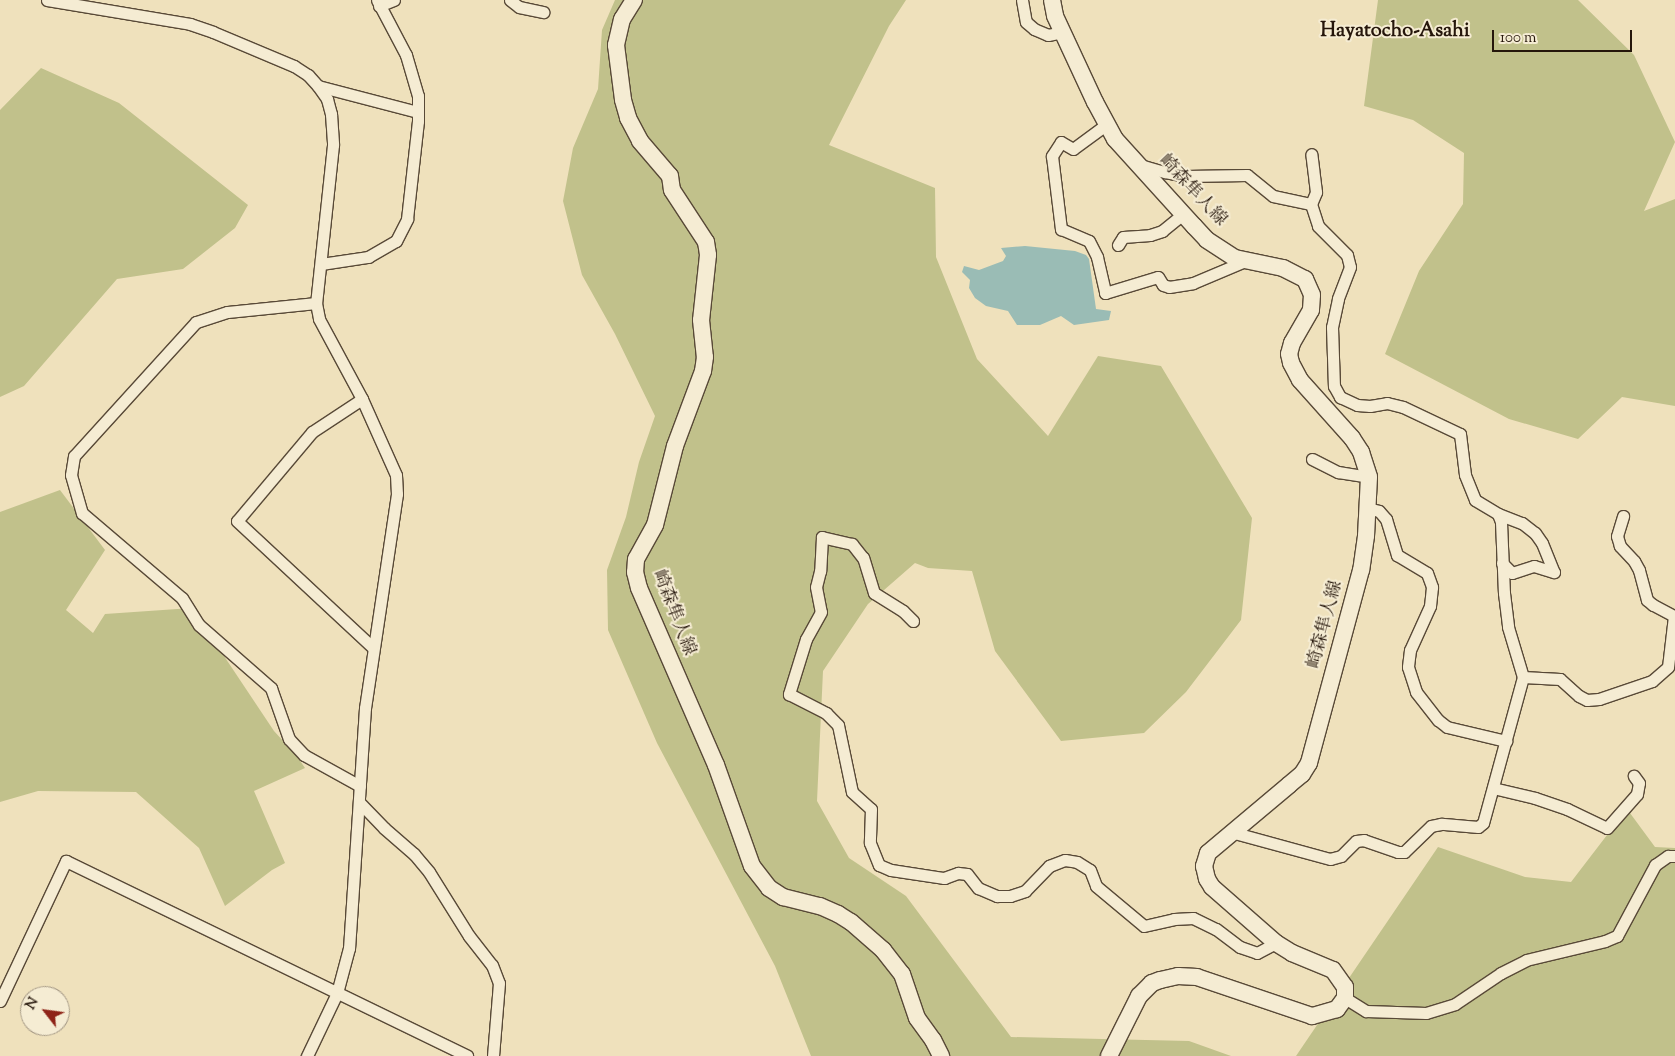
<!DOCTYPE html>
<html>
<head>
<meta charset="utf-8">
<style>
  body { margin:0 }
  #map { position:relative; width:1675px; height:1056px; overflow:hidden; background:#efe1bc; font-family:"Sorts Mill Goudy","Noto Serif JP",serif }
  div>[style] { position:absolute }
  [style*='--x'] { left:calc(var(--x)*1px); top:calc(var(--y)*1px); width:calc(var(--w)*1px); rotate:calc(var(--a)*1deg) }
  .green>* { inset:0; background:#c1c18b }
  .water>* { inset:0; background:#9abcb5 }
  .roads { filter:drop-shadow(1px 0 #584937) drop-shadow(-1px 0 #584937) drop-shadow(0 1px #584937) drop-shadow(0 -1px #584937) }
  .street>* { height:11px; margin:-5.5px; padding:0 5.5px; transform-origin:5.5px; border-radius:5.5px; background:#f5ecd3 }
  .secondary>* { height:16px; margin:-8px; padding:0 8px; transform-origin:8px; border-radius:8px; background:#f5ecd3 }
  span { translate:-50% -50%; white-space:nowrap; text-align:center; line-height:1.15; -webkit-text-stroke:4px #f5ecd3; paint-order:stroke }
  .street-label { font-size:18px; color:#25160b }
  .quarter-label { font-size:20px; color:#25160b; font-weight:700 }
  .north { position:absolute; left:20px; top:986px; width:50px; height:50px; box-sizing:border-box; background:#f5ecd3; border:1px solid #a29683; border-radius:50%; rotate:300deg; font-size:14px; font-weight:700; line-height:20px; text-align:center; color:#25160b }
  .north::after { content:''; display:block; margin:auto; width:18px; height:22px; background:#8f2418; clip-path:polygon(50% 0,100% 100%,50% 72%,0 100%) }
  .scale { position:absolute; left:1492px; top:30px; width:140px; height:22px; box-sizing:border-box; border:2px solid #25160b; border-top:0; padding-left:6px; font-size:15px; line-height:18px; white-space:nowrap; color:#25160b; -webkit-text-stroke:4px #f5ecd3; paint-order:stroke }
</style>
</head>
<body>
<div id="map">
  <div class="green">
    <div style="clip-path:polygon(615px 0,906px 0,889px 26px,829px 145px,935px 188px,936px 257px,977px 359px,1048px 436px,1098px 356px,1161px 366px,1252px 518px,1241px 620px,1186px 692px,1144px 733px,1061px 741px,995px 651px,972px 571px,928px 568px,915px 563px,868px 604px,823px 671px,817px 801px,849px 858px,906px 896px,1011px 1037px,1189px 1041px,1231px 1056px,811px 1056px,775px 966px,657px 743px,608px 630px,607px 570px,626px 517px,639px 462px,655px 416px,615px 334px,582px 275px,563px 201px,573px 148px,598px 89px,602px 30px)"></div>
    <div style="clip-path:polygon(1378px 0,1578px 0,1634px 55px,1675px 142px,1644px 211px,1675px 199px,1675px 406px,1622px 397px,1578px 439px,1509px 419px,1385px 354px,1419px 271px,1463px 204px,1464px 153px,1413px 120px,1364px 106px)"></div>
    <div style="clip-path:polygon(41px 68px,119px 103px,248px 205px,235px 228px,183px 269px,117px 279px,24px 386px,0 397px,0 110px)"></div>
    <div style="clip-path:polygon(60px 490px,105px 550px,66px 610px,93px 633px,105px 614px,192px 608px,274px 731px,296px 755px,305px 768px,254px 791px,285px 863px,272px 870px,225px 906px,199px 848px,136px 792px,38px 791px,0 802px,0 512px)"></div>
    <div style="clip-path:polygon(1627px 809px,1655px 847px,1675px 848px,1675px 1056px,1296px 1056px,1438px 847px,1525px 877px,1571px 882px)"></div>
  </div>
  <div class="water">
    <div style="clip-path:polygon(1025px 246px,1075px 251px,1086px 255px,1089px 259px,1096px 309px,1111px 311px,1109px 320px,1074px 325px,1061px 316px,1040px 325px,1017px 325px,1008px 311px,986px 306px,975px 298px,969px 288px,970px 280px,962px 272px,964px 266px,979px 270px,1003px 261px,1006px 256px,1001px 248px)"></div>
  </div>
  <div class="roads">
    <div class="street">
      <div style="--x:47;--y:0;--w:145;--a:9.5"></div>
      <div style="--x:190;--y:24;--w:24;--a:19"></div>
      <div style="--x:213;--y:32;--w:88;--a:22.8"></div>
      <div style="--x:294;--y:66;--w:17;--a:33"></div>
      <div style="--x:308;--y:75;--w:15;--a:48"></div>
      <div style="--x:318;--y:86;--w:16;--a:55"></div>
      <div style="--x:327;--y:99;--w:16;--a:75"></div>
      <div style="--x:331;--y:114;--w:31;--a:86"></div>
      <div style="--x:333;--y:145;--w:159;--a:96.1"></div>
      <div style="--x:316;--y:303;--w:16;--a:79"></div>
      <div style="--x:319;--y:319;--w:91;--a:61.7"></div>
      <div style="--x:362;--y:399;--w:83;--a:65.9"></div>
      <div style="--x:396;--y:475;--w:19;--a:87"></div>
      <div style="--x:397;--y:494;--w:216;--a:98.5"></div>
      <div style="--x:365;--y:708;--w:241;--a:93.8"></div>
      <div style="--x:349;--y:948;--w:47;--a:104.9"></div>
      <div style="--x:337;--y:993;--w:70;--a:115.5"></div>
      <div style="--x:510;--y:0;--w:11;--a:38"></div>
      <div style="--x:519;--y:7;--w:25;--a:12"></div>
      <div style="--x:1022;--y:0;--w:22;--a:80"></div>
      <div style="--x:1026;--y:22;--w:11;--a:41"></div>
      <div style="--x:1034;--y:29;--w:15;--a:23"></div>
      <div style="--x:1048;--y:35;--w:16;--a:-11"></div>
      <div style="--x:379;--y:6;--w:16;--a:-22"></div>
      <div style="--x:318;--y:86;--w:103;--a:14.6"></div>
      <div style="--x:1107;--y:124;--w:42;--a:143.7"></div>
      <div style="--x:1073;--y:149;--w:14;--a:-150"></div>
      <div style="--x:1061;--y:142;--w:17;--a:123"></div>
      <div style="--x:1052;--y:156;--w:74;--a:83"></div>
      <div style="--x:1061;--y:229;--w:30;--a:23"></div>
      <div style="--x:1089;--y:241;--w:18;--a:63"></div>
      <div style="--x:1097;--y:257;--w:37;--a:77"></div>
      <div style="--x:1105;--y:293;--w:55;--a:-16.8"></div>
      <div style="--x:1158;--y:277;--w:9;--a:58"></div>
      <div style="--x:1163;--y:285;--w:6;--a:18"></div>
      <div style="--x:1169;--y:287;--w:24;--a:-9"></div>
      <div style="--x:1193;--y:283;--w:56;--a:-22.9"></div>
      <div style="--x:1140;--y:165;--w:26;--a:16"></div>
      <div style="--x:1165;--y:172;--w:21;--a:11"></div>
      <div style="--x:1186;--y:176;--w:61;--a:-0.9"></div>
      <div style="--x:1247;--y:175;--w:33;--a:39"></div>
      <div style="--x:1273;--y:196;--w:39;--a:12"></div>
      <div style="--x:1311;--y:204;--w:23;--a:72"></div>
      <div style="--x:1318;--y:226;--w:41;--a:45"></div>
      <div style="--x:1347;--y:255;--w:12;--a:76"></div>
      <div style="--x:1350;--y:267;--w:34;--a:111"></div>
      <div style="--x:1338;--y:299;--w:29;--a:102"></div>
      <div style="--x:1332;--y:327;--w:59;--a:88.1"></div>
      <div style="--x:1334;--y:386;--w:13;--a:61"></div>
      <div style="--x:1340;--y:397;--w:19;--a:25"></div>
      <div style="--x:1357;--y:405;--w:13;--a:4"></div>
      <div style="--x:1370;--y:406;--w:17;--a:-10"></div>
      <div style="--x:1387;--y:403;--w:16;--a:14"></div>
      <div style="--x:1403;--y:407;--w:63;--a:25.3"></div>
      <div style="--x:1460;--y:434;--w:41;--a:83"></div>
      <div style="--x:1465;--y:475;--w:27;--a:68"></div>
      <div style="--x:1475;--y:500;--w:27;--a:31"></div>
      <div style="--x:1498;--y:514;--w:9;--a:69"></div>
      <div style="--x:1501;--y:522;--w:71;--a:87.6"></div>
      <div style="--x:1504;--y:593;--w:34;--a:83"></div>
      <div style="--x:1508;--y:627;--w:52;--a:73.3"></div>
      <div style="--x:1523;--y:677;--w:151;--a:105.3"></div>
      <div style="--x:1483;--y:823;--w:6;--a:141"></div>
      <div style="--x:1478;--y:827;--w:37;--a:-175"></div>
      <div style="--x:1441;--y:824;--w:10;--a:169"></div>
      <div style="--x:1431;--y:826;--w:37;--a:136"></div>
      <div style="--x:1404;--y:852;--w:6;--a:180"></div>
      <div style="--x:1398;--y:852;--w:36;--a:-161"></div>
      <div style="--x:1364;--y:840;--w:8;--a:173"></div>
      <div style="--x:1356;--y:841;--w:21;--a:135"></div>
      <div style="--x:1341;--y:856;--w:11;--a:165"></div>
      <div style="--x:1330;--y:859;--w:103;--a:-164.7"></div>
      <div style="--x:1311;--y:204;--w:13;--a:-67"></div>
      <div style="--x:1316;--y:192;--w:38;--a:-97"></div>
      <div style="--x:1118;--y:245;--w:9;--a:-58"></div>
      <div style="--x:1123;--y:237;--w:27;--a:-4"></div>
      <div style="--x:1150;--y:235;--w:13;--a:-18"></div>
      <div style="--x:1162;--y:231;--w:27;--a:-39"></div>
      <div style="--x:321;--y:264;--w:48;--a:-8.5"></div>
      <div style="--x:368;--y:257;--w:32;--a:-30"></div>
      <div style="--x:396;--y:241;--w:25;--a:-63"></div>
      <div style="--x:407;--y:219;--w:99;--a:-83.6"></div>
      <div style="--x:418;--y:121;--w:25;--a:-90"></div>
      <div style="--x:418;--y:96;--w:43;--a:-106.3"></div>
      <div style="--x:406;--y:55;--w:62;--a:-117.8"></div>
      <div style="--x:316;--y:303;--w:89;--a:174.2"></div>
      <div style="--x:227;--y:312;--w:33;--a:162"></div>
      <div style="--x:196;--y:322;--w:181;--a:132.3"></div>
      <div style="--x:74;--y:456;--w:19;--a:99"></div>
      <div style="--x:71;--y:475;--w:40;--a:74"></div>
      <div style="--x:82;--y:513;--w:131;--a:40.4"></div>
      <div style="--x:182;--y:598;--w:32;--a:58"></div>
      <div style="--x:199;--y:625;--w:96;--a:41.2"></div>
      <div style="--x:271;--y:688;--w:54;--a:70.6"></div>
      <div style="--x:289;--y:739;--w:22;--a:47"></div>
      <div style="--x:304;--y:755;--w:64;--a:29"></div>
      <div style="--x:362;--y:399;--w:60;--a:146.6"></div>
      <div style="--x:312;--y:432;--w:116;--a:130.1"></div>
      <div style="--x:237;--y:521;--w:186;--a:43"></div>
      <div style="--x:1312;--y:459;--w:29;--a:27"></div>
      <div style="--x:1338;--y:472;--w:31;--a:9"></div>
      <div style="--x:1367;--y:508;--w:12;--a:14"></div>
      <div style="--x:1379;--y:511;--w:11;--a:49"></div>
      <div style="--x:1386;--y:519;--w:38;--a:73"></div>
      <div style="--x:1397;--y:555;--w:35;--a:31"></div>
      <div style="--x:1427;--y:573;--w:15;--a:70"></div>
      <div style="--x:1432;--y:587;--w:19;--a:96"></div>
      <div style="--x:1430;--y:606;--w:48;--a:114.4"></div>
      <div style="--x:1410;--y:650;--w:17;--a:97"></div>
      <div style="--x:1408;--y:667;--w:26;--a:72"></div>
      <div style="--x:1416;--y:692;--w:36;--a:52"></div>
      <div style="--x:1438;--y:720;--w:11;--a:38"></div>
      <div style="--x:1447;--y:727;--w:61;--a:13.3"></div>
      <div style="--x:1498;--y:514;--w:26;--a:21"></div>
      <div style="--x:1522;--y:523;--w:16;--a:38"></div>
      <div style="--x:1535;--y:533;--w:12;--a:55"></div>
      <div style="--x:1542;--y:543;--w:31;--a:68"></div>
      <div style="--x:1502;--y:563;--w:14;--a:45"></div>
      <div style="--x:1512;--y:573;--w:23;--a:-18"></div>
      <div style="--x:1534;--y:566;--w:21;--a:17"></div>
      <div style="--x:913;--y:621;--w:14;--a:-135"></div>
      <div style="--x:903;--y:611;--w:34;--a:-148"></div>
      <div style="--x:874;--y:593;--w:37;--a:-107"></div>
      <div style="--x:863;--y:558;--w:18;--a:-128"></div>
      <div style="--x:852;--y:544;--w:31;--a:-167"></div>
      <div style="--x:822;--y:537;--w:34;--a:93"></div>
      <div style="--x:820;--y:571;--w:16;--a:104"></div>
      <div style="--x:816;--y:587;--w:25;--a:79"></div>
      <div style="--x:821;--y:612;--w:31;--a:119"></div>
      <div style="--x:806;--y:639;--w:58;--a:107.2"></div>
      <div style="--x:789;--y:694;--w:42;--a:27.2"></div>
      <div style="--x:826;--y:713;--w:17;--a:45"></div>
      <div style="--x:838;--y:725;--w:68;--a:78.2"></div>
      <div style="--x:852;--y:792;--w:25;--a:42"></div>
      <div style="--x:871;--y:809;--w:34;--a:92"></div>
      <div style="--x:870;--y:843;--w:24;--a:68"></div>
      <div style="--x:879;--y:865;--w:13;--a:23"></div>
      <div style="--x:891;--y:870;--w:54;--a:8.6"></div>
      <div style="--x:944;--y:878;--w:15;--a:-20"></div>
      <div style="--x:958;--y:873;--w:9;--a:6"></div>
      <div style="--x:967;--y:874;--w:18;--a:52"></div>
      <div style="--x:978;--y:888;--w:21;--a:23"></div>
      <div style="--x:997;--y:896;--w:13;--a:0"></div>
      <div style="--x:1010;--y:896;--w:16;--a:-18"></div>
      <div style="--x:1025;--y:891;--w:35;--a:-46"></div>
      <div style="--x:1049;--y:866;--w:17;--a:-21"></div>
      <div style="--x:1065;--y:860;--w:12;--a:9"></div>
      <div style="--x:1077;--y:862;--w:15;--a:32"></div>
      <div style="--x:1090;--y:870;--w:17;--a:69"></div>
      <div style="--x:1096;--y:886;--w:62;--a:39.8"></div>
      <div style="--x:1144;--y:926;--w:31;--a:-13"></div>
      <div style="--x:1174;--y:919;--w:19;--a:-3"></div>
      <div style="--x:1193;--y:918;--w:25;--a:26"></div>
      <div style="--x:1216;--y:929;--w:30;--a:37"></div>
      <div style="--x:1240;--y:947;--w:18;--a:19"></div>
      <div style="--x:1257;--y:953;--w:21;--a:-28"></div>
      <div style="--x:1523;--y:677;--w:37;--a:3"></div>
      <div style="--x:1560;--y:679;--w:25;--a:42"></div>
      <div style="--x:1579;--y:696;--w:9;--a:27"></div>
      <div style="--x:1587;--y:700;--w:12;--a:-5"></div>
      <div style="--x:1599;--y:699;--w:56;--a:-18.8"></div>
      <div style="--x:1652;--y:681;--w:21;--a:-41"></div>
      <div style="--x:1668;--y:667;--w:51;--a:-83.3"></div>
      <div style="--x:1674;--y:616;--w:24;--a:-152"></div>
      <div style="--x:1653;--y:605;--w:8;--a:-140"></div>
      <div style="--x:1647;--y:600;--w:31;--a:-105"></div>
      <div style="--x:1639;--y:570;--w:10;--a:-119"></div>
      <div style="--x:1634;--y:561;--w:21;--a:-133"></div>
      <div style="--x:1620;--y:546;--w:10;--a:-107"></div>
      <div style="--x:1617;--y:536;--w:21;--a:-73"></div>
      <div style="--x:1493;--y:788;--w:43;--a:13.4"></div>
      <div style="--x:1535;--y:798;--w:34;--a:19"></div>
      <div style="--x:1567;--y:809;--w:44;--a:25.4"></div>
      <div style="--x:1607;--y:828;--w:45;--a:-48.6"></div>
      <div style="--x:1637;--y:794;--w:11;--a:-80"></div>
      <div style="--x:1639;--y:783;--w:9;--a:-126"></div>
      <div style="--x:359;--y:802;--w:36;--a:46"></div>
      <div style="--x:384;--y:828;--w:40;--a:41"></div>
      <div style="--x:414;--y:854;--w:23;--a:50"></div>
      <div style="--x:429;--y:872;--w:75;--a:58"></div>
      <div style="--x:469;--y:936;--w:37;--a:52"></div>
      <div style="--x:492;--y:965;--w:19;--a:69"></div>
      <div style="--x:499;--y:983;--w:73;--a:94.7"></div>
      <div style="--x:1345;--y:998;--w:25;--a:32"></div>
      <div style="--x:1366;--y:1011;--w:60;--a:1.9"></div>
      <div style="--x:1426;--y:1013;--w:30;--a:-17"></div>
      <div style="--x:1455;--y:1004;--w:55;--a:-34"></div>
      <div style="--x:1501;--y:973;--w:28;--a:-27"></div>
      <div style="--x:1526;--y:960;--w:81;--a:-13.5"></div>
      <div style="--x:1605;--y:941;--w:13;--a:-23"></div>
      <div style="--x:1617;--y:936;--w:81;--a:-61.8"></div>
      <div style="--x:1655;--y:865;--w:16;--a:-35"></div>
      <div style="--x:1668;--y:856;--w:7;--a:0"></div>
      <div style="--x:0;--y:1001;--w:155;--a:-64.8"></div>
      <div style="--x:66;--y:861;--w:446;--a:25.9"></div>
    </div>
    <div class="secondary">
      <div style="--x:634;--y:0;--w:22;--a:122"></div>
      <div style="--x:622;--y:19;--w:27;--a:103"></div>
      <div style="--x:616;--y:45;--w:55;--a:82.7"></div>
      <div style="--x:623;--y:100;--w:19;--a:74"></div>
      <div style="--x:628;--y:118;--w:26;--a:62"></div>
      <div style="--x:640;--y:141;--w:46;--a:49.4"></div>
      <div style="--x:670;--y:176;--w:14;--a:82"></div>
      <div style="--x:672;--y:190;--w:62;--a:56.8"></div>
      <div style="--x:706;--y:242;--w:13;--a:81"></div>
      <div style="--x:708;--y:255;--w:65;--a:96.1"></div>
      <div style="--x:701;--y:320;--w:37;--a:84"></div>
      <div style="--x:705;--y:357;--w:14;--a:98"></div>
      <div style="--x:703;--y:371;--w:80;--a:110.5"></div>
      <div style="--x:675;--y:446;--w:81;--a:104.2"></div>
      <div style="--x:655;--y:525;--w:39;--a:119"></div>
      <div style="--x:636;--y:559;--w:13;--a:94"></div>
      <div style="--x:635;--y:572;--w:16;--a:76"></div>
      <div style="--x:639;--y:588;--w:193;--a:66.5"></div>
      <div style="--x:716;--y:765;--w:107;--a:70.4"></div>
      <div style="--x:752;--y:866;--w:28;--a:52"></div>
      <div style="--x:769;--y:888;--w:17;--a:33"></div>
      <div style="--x:783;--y:897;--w:38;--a:14"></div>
      <div style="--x:820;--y:906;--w:20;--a:24"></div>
      <div style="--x:838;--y:914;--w:15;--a:32"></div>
      <div style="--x:851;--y:922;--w:43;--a:41.2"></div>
      <div style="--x:883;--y:950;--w:31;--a:52"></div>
      <div style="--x:902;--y:974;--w:46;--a:71.2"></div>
      <div style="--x:917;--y:1018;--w:27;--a:54"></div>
      <div style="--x:933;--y:1040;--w:18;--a:63"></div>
      <div style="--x:1052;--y:0;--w:16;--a:79"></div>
      <div style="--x:1055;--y:16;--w:95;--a:65.1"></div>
      <div style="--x:1095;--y:102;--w:42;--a:61.6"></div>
      <div style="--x:1115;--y:139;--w:118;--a:47.8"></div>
      <div style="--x:1194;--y:226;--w:19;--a:47"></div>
      <div style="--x:1207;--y:240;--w:33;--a:33"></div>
      <div style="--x:1235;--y:258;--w:49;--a:11.8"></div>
      <div style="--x:1283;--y:268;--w:25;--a:27"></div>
      <div style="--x:1305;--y:279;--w:17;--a:66"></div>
      <div style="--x:1312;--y:295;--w:15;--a:94"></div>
      <div style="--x:1311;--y:310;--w:38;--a:120"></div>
      <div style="--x:1292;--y:343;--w:11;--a:105"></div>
      <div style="--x:1289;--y:354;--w:9;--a:77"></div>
      <div style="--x:1291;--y:363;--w:19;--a:62"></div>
      <div style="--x:1300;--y:380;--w:78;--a:48.1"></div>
      <div style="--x:1352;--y:438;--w:17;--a:57"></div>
      <div style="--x:1361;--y:452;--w:26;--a:72"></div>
      <div style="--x:1369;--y:477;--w:59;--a:92.9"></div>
      <div style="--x:1366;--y:536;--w:34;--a:98"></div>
      <div style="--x:1361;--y:570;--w:200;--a:105.1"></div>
      <div style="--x:1309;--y:763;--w:13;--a:122"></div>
      <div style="--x:1302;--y:774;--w:17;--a:140"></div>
      <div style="--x:1289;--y:785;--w:106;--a:140"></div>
      <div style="--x:1208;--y:853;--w:14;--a:107"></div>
      <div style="--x:1204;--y:866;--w:13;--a:77"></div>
      <div style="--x:1207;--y:879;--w:9;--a:58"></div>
      <div style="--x:1212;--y:887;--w:85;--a:41.2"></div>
      <div style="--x:1276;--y:943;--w:19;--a:32"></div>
      <div style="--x:1292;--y:953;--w:44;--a:22.5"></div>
      <div style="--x:1333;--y:970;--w:21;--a:55"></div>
      <div style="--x:1345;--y:987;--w:11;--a:90"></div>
      <div style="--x:1345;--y:998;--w:14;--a:126"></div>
      <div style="--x:1337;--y:1009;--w:26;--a:164"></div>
      <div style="--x:1312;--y:1016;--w:121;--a:-161.3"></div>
      <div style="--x:1197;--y:977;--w:19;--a:-177"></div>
      <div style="--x:1178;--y:976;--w:18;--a:167"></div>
      <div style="--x:1160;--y:980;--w:9;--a:159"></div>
      <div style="--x:1152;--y:983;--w:18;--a:135"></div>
      <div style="--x:1139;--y:996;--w:67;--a:116.6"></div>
    </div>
  </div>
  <div class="street-label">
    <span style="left:1192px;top:191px;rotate:47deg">崎森隼人線</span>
    <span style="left:673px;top:613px;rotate:69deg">崎森隼人線</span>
    <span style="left:1326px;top:625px;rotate:-75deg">崎森隼人線</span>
  </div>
  <div class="quarter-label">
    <span style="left:1395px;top:31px">Hayatocho-Asahi</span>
  </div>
  <div class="north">N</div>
  <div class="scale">100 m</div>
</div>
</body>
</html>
